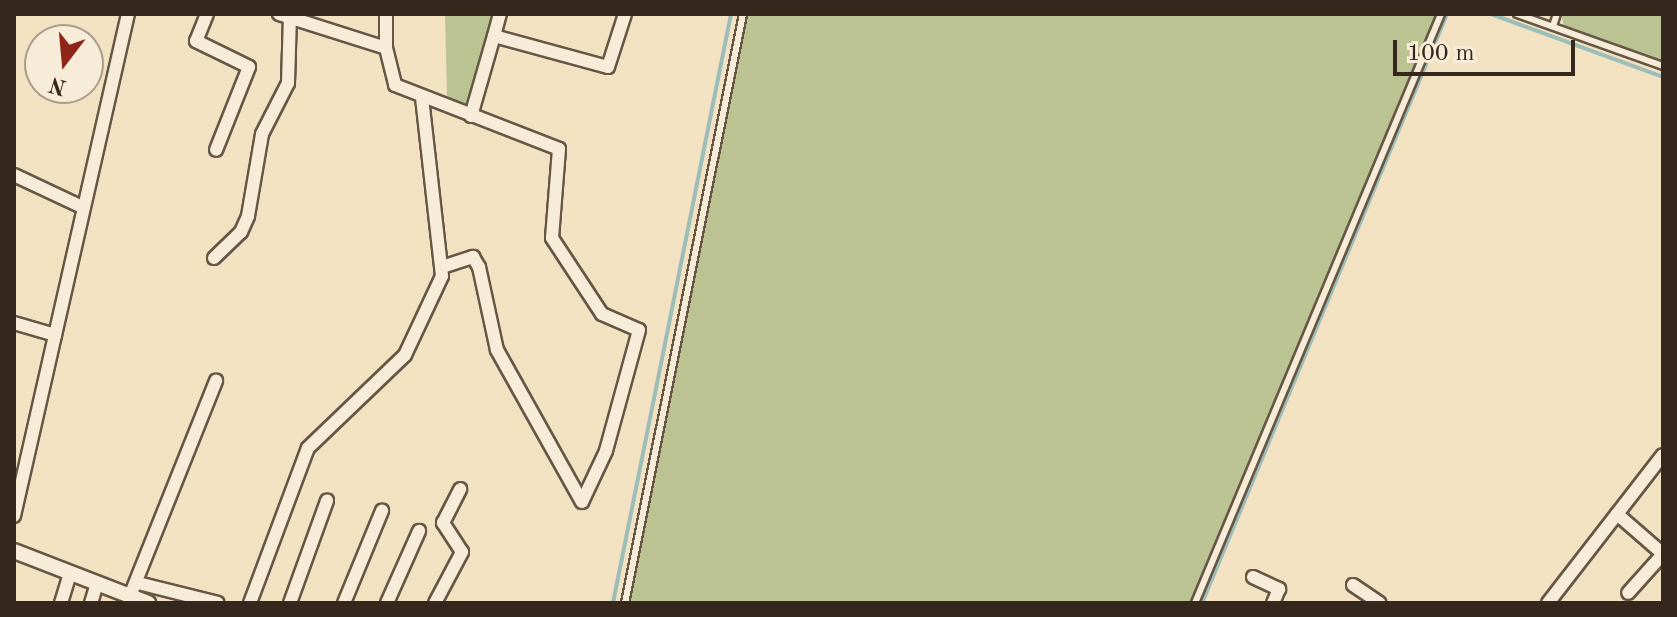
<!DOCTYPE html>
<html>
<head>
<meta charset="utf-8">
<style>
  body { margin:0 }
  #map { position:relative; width:1677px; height:617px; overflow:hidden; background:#f3e2c1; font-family:"Old Standard TT",serif }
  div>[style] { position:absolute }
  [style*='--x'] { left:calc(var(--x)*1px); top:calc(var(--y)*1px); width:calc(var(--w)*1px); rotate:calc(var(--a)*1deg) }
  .green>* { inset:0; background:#bbc392 }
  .stream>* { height:4px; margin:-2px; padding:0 2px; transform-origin:2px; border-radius:2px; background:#9dbdb9 }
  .roads { filter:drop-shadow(2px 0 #655645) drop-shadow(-2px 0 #655645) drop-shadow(0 2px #655645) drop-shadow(0 -2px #655645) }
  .service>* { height:6px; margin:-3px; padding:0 3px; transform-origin:3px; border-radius:3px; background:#f7ecd7 }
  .minor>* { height:12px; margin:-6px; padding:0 6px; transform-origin:6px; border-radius:6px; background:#f7ecd7 }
  .tertiary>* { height:14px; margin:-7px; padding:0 7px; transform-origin:7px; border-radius:7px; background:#f7ecd7 }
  span { translate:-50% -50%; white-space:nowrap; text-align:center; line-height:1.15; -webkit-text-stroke:6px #f7ecd7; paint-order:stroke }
  .frame { position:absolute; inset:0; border:16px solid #36271c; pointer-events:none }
  .north { position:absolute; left:24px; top:24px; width:80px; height:80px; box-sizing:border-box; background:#f7ecd7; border:2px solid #aa9d8c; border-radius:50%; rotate:196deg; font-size:22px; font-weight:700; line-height:32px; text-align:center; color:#36271c }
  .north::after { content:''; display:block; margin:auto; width:28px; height:36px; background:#8f2418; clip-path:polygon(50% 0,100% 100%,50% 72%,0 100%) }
  .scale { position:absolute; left:1393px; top:40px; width:182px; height:36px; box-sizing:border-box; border:4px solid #36271c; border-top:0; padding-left:10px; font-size:24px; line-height:28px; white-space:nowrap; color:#36271c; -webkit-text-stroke:6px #f7ecd7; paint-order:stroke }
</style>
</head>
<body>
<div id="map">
  <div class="green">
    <div style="clip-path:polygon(445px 14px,495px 14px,468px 105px,447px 96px)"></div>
    <div style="clip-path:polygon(746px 14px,1436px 14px,1191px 603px,628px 603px)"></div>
    <div style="clip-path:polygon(1561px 14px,1663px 14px,1663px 61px,1564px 26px)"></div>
  </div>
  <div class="stream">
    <div style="--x:1491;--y:14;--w:183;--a:20.1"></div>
    <div style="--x:613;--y:603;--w:601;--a:-78.67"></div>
    <div style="--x:1202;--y:603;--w:638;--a:-67.41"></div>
  </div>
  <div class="roads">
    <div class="service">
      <div style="--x:1517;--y:14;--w:155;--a:19.6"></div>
      <div style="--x:1553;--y:26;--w:13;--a:-72"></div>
      <div style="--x:625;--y:603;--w:601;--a:-78.67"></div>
      <div style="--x:1195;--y:603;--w:638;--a:-67.33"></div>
    </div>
    <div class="minor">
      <div style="--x:207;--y:14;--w:29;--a:112"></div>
      <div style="--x:196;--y:41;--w:59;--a:26.1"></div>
      <div style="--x:249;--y:67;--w:89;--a:111.7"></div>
      <div style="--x:279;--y:14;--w:112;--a:17.6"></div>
      <div style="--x:386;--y:14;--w:34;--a:90"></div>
      <div style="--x:386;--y:48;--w:38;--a:76"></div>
      <div style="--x:395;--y:85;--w:176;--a:21.3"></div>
      <div style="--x:559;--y:149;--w:89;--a:94.5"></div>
      <div style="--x:552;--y:238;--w:91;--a:56.7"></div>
      <div style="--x:602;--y:314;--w:40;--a:23.4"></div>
      <div style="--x:639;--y:330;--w:125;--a:105.3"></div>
      <div style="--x:606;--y:451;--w:56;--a:115.2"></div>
      <div style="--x:494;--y:36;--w:23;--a:-75"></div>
      <div style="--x:471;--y:116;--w:83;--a:-74"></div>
      <div style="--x:494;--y:36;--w:118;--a:15.2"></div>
      <div style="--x:608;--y:67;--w:56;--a:-72.2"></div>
      <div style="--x:14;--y:175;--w:75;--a:25.2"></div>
      <div style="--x:214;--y:258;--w:37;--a:-44"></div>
      <div style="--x:241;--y:232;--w:17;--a:-66"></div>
      <div style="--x:248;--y:216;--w:83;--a:-80.3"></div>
      <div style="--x:262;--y:134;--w:57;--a:-63"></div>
      <div style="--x:288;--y:83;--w:66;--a:-88.3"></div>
      <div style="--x:442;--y:267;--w:33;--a:-18"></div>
      <div style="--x:473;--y:257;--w:12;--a:59"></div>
      <div style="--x:479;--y:267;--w:85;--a:77.8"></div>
      <div style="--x:497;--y:350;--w:174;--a:60.8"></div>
      <div style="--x:14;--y:323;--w:43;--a:16.3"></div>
      <div style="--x:1617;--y:514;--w:61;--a:41"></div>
      <div style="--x:1663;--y:554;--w:52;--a:131.9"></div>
      <div style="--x:14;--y:516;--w:515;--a:-77.21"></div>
      <div style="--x:1253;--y:577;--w:29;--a:25"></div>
      <div style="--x:1279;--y:589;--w:15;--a:113"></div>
      <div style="--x:138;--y:583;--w:82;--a:14"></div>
      <div style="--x:1353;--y:585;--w:32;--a:34"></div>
      <div style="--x:130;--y:596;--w:232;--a:-68.2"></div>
      <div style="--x:61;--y:603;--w:31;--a:-73"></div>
      <div style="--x:91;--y:603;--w:21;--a:-73"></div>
      <div style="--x:250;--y:603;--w:165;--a:-69.5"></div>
      <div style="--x:308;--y:448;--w:134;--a:-43.8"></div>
      <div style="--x:405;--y:355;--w:87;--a:-64.9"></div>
      <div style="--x:442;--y:276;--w:180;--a:-96.4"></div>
      <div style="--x:290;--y:603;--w:109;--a:-70.1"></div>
      <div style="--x:344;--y:603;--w:100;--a:-67.6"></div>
      <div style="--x:387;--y:603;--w:79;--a:-66"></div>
      <div style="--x:435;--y:603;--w:58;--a:-62.1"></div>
      <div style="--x:462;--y:552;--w:35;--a:-123"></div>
      <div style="--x:443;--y:523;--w:38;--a:-63"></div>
      <div style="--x:1548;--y:603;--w:187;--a:-52.2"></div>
    </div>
    <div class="tertiary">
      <div style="--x:14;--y:551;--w:144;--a:21.2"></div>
    </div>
  </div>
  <div class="frame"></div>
  <div class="north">N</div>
  <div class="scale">100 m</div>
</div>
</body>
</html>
